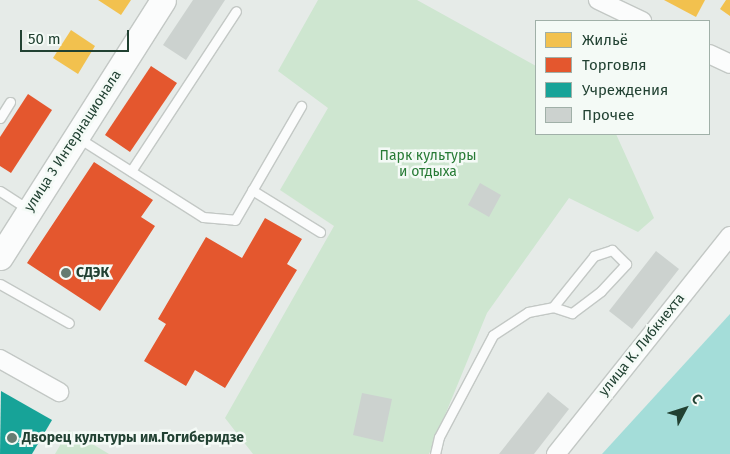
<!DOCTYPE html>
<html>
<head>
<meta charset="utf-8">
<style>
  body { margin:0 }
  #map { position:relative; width:730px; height:454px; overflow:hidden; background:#e6ebe8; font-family:"Fira Sans",sans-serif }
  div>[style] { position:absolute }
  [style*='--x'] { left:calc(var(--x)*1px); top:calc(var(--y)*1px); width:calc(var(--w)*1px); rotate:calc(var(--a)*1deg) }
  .green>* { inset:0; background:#cee6d0 }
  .water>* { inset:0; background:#a4ddd9 }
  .homes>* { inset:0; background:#f2c14e }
  .shops>* { inset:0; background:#e4572e }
  .public>* { inset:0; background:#17a398 }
  .building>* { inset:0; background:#ccd2cf }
  .roads { filter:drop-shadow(1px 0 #c3c8c5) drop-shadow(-1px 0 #c3c8c5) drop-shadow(0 1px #c3c8c5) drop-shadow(0 -1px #c3c8c5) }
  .lane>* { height:9px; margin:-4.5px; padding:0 4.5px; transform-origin:4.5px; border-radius:4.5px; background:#fbfcfc }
  .street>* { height:18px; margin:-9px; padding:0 9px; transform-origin:9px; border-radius:9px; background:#fbfcfc }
  .secondary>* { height:25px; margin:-12.5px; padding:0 12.5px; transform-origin:12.5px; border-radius:12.5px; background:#fbfcfc }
  .dots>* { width:14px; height:14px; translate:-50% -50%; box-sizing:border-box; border:2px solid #f4faf6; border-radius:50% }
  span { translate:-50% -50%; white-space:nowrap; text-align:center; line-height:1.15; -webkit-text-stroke:5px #f4faf6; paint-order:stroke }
  .street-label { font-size:14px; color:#214132 }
  .park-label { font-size:14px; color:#287b36 }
  .poi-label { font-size:14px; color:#214132; font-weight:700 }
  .left { translate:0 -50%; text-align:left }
  .legend { position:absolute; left:535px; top:20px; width:175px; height:115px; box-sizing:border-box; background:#f4faf6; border:1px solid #a0b0a8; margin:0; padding:6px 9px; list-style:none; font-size:15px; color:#214132 }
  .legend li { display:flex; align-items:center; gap:10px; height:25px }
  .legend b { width:25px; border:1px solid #a0b0a8 }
  .north { position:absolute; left:660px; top:384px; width:50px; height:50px; -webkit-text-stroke:4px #f4faf6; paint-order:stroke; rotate:50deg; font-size:14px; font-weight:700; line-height:20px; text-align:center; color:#214132 }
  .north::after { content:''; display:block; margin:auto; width:18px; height:22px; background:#214132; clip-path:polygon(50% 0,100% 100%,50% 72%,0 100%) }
  .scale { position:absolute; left:20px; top:30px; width:109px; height:22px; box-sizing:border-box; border:2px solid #214132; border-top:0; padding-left:6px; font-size:15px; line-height:18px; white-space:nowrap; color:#214132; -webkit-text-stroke:4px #f4faf6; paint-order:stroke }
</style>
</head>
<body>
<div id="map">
  <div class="green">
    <div style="clip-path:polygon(318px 0,417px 0,536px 66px,536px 134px,616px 134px,654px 218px,638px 232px,569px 198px,487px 313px,429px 454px,253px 454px,225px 418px,334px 226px,280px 190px,328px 108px,278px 71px)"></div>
    <div style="clip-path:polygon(69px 430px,109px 454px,55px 454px)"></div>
  </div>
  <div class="water">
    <div style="clip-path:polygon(730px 314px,730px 454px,602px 454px)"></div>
  </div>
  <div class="homes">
    <div style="clip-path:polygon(98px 0,131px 0,121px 15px)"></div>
    <div style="clip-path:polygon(664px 0,705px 0,696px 17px)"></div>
    <div style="clip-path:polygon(726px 0,730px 0,730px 16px,720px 9px)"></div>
    <div style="clip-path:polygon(71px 30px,95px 46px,78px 74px,53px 58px)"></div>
  </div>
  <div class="shops">
    <div style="clip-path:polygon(151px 66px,177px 83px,130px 152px,105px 135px)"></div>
    <div style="clip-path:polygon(28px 94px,52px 110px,11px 173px,0 166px,0 137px)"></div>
    <div style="clip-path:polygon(94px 162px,153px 200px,141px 217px,155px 226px,100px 311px,27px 263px)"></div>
    <div style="clip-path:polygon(265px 218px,302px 239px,287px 264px,297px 270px,225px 388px,195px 370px,186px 386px,144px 361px,166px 324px,158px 319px,206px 237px,242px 258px)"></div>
  </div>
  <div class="public">
    <div style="clip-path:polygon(1px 391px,52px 420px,32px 454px,0 454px)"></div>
  </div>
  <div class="building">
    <div style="clip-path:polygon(193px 0,225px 0,186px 60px,163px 45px)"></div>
    <div style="clip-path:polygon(480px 183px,501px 195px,489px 217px,468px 205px)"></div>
    <div style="clip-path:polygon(656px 251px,679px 269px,632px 329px,609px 311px)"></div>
    <div style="clip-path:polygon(548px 392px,569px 409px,534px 454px,499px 454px)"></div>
    <div style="clip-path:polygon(362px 393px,392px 399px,383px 442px,353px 435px)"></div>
  </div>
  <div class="roads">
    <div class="lane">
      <div style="--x:0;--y:118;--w:19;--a:-58"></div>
      <div style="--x:77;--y:137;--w:149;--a:32.4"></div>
      <div style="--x:203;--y:217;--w:32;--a:5"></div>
      <div style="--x:235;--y:220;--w:132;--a:-59.9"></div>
      <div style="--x:131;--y:171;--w:191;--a:-56.7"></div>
      <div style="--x:252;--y:190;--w:80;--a:31.7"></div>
      <div style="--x:0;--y:191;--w:35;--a:33"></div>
      <div style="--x:0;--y:284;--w:79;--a:29.5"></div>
      <div style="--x:435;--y:454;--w:17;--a:-77"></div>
      <div style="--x:439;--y:437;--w:115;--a:-62.1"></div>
      <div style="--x:493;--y:335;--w:42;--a:-33.3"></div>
      <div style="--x:528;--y:312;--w:25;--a:-11"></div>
      <div style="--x:553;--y:307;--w:20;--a:18"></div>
      <div style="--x:572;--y:313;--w:36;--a:-37"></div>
      <div style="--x:601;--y:291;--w:37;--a:-47"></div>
      <div style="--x:626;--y:264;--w:20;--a:-135"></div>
      <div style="--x:612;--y:250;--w:19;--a:162"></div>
      <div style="--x:594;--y:256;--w:65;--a:128.8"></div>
    </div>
    <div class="street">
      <div style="--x:598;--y:0;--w:49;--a:25.5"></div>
      <div style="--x:709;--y:54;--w:23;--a:25"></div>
      <div style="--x:0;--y:359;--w:68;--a:29.2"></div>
      <div style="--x:556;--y:454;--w:279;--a:-51.4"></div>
    </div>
    <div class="secondary">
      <div style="--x:0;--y:257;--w:304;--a:-57.6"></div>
    </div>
  </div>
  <div class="dots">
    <div style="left:66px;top:273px;background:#667c72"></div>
    <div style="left:12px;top:438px;background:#667c72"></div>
  </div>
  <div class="street-label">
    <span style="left:73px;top:141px;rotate:-57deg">улица 3 Интернационала</span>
    <span style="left:642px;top:345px;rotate:-51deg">улица К. Либкнехта</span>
  </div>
  <div class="park-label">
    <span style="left:428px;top:164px">Парк культуры<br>и отдыха</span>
  </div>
  <div class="poi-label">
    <span class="left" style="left:76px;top:273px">СДЭК</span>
    <span class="left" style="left:22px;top:438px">Дворец культуры им.Гогиберидзе</span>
  </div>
  <ul class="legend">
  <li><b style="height:14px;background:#f2c14e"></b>Жильё</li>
  <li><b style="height:14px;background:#e4572e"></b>Торговля</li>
  <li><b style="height:14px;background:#17a398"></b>Учреждения</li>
  <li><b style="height:14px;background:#ccd2cf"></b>Прочее</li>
  </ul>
  <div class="north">С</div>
  <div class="scale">50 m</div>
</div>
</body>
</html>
